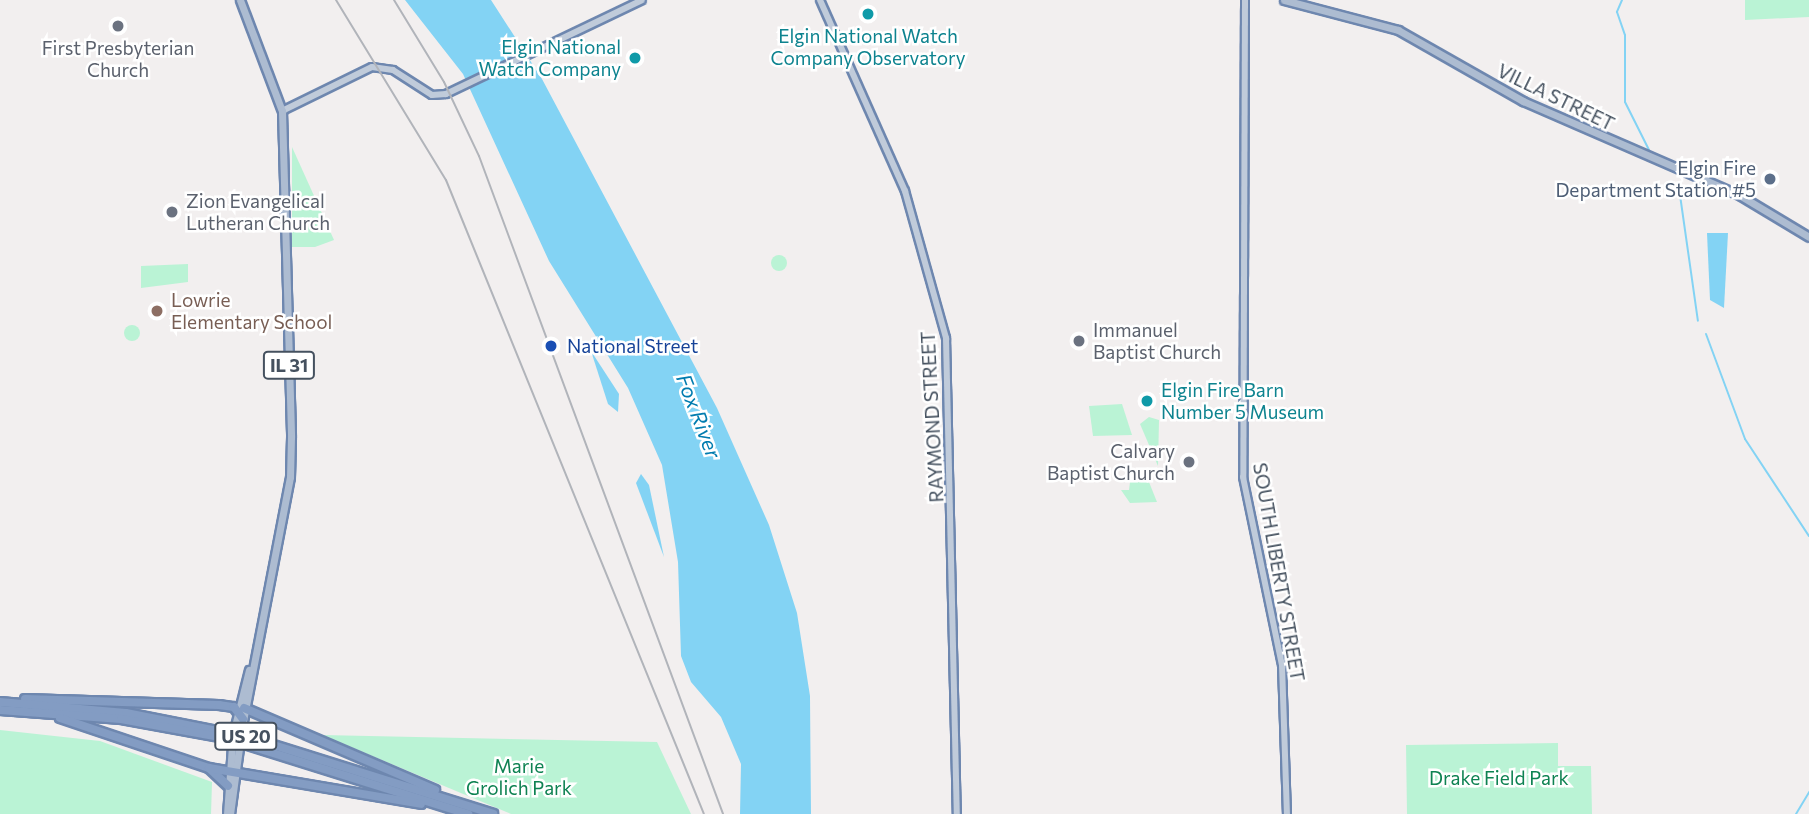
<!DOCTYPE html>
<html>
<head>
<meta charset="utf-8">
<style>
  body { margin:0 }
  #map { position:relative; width:1809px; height:814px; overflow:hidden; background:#f2efef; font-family:Commissioner,sans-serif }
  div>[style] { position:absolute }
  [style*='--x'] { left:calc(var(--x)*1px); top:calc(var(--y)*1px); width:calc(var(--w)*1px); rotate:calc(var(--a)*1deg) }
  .green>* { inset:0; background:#baf3d5 }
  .round { border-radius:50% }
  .water>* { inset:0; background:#83d3f4 }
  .stream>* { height:2px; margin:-1px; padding:0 1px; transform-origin:1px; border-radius:1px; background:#83d3f4 }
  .roads { filter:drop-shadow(2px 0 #6e87af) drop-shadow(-2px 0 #6e87af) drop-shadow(0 2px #6e87af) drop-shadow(0 -2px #6e87af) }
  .secondary>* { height:6px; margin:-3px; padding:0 3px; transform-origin:3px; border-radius:3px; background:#c0cbda }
  .primary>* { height:7px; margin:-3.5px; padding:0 3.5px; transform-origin:3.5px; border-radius:3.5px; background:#adbcd1 }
  .highway>* { height:8px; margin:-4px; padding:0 4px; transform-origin:4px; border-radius:4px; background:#839cc3 }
  .rail>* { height:2px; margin:-1px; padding:0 1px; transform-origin:1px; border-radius:1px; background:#b1b4ba }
  .primary-bridge>* { height:7px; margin:-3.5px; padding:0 3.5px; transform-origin:3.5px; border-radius:3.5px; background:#adbcd1 }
  .dots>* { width:19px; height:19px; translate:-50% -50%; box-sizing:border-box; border:4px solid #fff; border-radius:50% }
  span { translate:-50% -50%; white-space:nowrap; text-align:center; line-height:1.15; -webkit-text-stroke:5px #fff; paint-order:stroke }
  .shield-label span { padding:2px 5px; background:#fff; border:2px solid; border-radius:5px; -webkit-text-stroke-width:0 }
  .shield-label { font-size:18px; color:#45515f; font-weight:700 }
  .culture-label { font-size:19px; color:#0d838f }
  .right { translate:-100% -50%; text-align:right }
  .left { translate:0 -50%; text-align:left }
  .worship-label { font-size:19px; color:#5b616d }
  .street-label { font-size:19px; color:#45515f }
  .service-label { font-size:19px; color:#4e5e75 }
  .education-label { font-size:19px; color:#785e54 }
  .transit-label { font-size:19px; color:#164399 }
  .park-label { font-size:19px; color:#0e8252 }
  .water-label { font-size:21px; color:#017caf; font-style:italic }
</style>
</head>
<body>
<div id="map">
  <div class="green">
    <div style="clip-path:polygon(1745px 0,1809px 0,1809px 17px,1745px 20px)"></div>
    <div style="clip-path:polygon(292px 147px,334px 240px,315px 247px,292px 247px)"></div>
    <div class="round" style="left:771px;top:255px;width:16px;height:16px"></div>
    <div style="clip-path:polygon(188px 264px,188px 282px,141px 288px,141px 266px)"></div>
    <div class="round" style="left:124px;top:325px;width:16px;height:16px"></div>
    <div style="clip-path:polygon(1122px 404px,1132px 435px,1093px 436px,1089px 406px)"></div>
    <div style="clip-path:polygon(1149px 417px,1159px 420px,1158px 466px,1140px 424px)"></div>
    <div style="clip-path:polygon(1145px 472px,1157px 502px,1130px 503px,1121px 490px,1129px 490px,1131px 474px)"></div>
    <div style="clip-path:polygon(0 730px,100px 741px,212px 782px,211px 814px,0 814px)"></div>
    <div style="clip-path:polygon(322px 735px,657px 742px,691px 814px,511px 814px)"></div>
    <div style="clip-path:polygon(1558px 743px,1558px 766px,1591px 766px,1592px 814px,1407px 814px,1406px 745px)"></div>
  </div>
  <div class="water">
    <div style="clip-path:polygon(405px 0,491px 0,542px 79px,717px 408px,769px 525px,797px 613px,810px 696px,811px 814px,740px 814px,741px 764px,721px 717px,691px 682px,681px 656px,678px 562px,662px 465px,628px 388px,549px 261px,463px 74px)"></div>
    <div style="clip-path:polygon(1707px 233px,1728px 233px,1724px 308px,1710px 300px)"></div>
    <div style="clip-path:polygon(591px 351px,619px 394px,618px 412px,608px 404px)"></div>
    <div style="clip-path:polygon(641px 474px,649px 485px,664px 557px,636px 483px)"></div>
  </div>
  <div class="stream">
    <div style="--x:1622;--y:0;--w:13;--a:113"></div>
    <div style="--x:1617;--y:12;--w:24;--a:71"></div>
    <div style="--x:1625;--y:35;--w:67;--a:90"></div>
    <div style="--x:1625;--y:102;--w:54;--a:63.4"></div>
    <div style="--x:1679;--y:188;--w:134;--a:81.9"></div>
    <div style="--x:1706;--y:334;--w:112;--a:69.6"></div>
    <div style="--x:1745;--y:439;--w:116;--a:56.6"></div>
    <div style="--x:1796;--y:814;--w:26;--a:-59"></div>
  </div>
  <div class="roads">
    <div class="secondary">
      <div style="--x:820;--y:0;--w:209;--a:66"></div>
      <div style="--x:905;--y:191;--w:153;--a:74.4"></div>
      <div style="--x:946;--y:338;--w:476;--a:88.7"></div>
      <div style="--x:1245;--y:0;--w:477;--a:90.2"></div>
      <div style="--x:1243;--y:477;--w:192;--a:78.3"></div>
      <div style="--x:1282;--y:665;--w:149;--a:88.1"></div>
      <div style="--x:282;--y:111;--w:100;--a:-26.1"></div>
      <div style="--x:372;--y:67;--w:21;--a:8"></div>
      <div style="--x:393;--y:70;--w:46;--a:32.7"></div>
      <div style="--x:432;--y:95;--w:14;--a:-4"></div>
      <div style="--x:446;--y:94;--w:217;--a:-25.6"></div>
    </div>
    <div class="primary">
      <div style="--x:240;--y:0;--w:119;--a:69.3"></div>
      <div style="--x:282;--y:111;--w:326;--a:88.4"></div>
      <div style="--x:291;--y:437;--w:40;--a:91.4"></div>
      <div style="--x:290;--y:477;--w:259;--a:100.9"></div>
      <div style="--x:1284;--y:0;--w:118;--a:14.7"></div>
      <div style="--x:1398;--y:30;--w:144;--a:29.6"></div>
      <div style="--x:1523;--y:101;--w:238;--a:23.5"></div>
      <div style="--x:1741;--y:196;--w:79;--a:31.1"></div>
      <div style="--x:234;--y:730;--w:62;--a:-76"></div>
      <div style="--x:227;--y:814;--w:68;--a:-85.8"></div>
      <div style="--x:230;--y:814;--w:67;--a:-82.2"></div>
    </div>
    <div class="highway">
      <div style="--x:25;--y:699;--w:194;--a:1.8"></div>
      <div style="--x:219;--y:705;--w:15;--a:8"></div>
      <div style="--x:234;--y:707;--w:15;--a:53"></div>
      <div style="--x:0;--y:702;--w:126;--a:5"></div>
      <div style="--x:126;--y:713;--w:124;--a:11.1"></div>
      <div style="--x:248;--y:737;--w:257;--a:17.4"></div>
      <div style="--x:244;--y:708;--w:208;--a:23.2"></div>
      <div style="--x:0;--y:710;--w:121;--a:4.3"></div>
      <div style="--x:121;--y:719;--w:106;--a:10.4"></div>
      <div style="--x:225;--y:738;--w:255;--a:17.4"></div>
      <div style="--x:60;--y:718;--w:157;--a:18.6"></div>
      <div style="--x:209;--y:768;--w:26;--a:43"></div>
      <div style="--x:209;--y:768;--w:215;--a:9.6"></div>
    </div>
  </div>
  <div class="rail">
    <div style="--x:336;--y:0;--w:211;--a:58.6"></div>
    <div style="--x:446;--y:180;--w:684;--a:67.86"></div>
    <div style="--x:394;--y:0;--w:96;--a:58.6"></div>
    <div style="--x:444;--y:82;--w:82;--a:64.7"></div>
    <div style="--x:479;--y:156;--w:702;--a:69.65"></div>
  </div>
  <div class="primary-bridge">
    <div style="--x:232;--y:746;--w:16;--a:-83"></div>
    <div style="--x:239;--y:748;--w:17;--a:-83"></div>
  </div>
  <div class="dots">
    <div style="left:868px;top:14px;background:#0f9aa8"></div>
    <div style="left:118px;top:26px;background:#6b7280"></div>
    <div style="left:635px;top:58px;background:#0f9aa8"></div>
    <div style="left:1770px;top:179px;background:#5c6f8a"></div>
    <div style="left:172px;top:212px;background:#6b7280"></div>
    <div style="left:157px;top:311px;background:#8d6e63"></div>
    <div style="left:1079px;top:341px;background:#6b7280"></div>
    <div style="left:551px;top:346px;background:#1a4fb4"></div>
    <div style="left:1147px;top:401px;background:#0f9aa8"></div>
    <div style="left:1189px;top:462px;background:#6b7280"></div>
  </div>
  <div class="shield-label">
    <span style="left:289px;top:365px">IL 31</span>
    <span style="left:246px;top:736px">US 20</span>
  </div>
  <div class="culture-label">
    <span style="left:868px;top:47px">Elgin National Watch<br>Company Observatory</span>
    <span class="right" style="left:621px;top:58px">Elgin National<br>Watch Company</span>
    <span class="left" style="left:1161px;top:401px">Elgin Fire Barn<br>Number 5 Museum</span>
  </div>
  <div class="worship-label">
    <span style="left:118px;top:59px">First Presbyterian<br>Church</span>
    <span class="left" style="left:186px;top:212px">Zion Evangelical<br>Lutheran Church</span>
    <span class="left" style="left:1093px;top:341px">Immanuel<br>Baptist Church</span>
    <span class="right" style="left:1175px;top:462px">Calvary<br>Baptist Church</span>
  </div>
  <div class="street-label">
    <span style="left:1556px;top:97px;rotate:26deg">VILLA STREET</span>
    <span style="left:932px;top:417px;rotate:-93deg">RAYMOND STREET</span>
    <span style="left:1279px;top:572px;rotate:80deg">SOUTH LIBERTY STREET</span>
  </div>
  <div class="service-label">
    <span class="right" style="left:1756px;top:179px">Elgin Fire<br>Department Station #5</span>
  </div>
  <div class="education-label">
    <span class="left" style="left:171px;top:311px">Lowrie<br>Elementary School</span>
  </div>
  <div class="transit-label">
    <span class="left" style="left:567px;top:346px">National Street</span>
  </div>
  <div class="park-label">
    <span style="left:519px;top:777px">Marie<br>Grolich Park</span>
    <span style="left:1499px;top:778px">Drake Field Park</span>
  </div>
  <div class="water-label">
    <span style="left:699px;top:416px;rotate:69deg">Fox River</span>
  </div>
</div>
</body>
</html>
